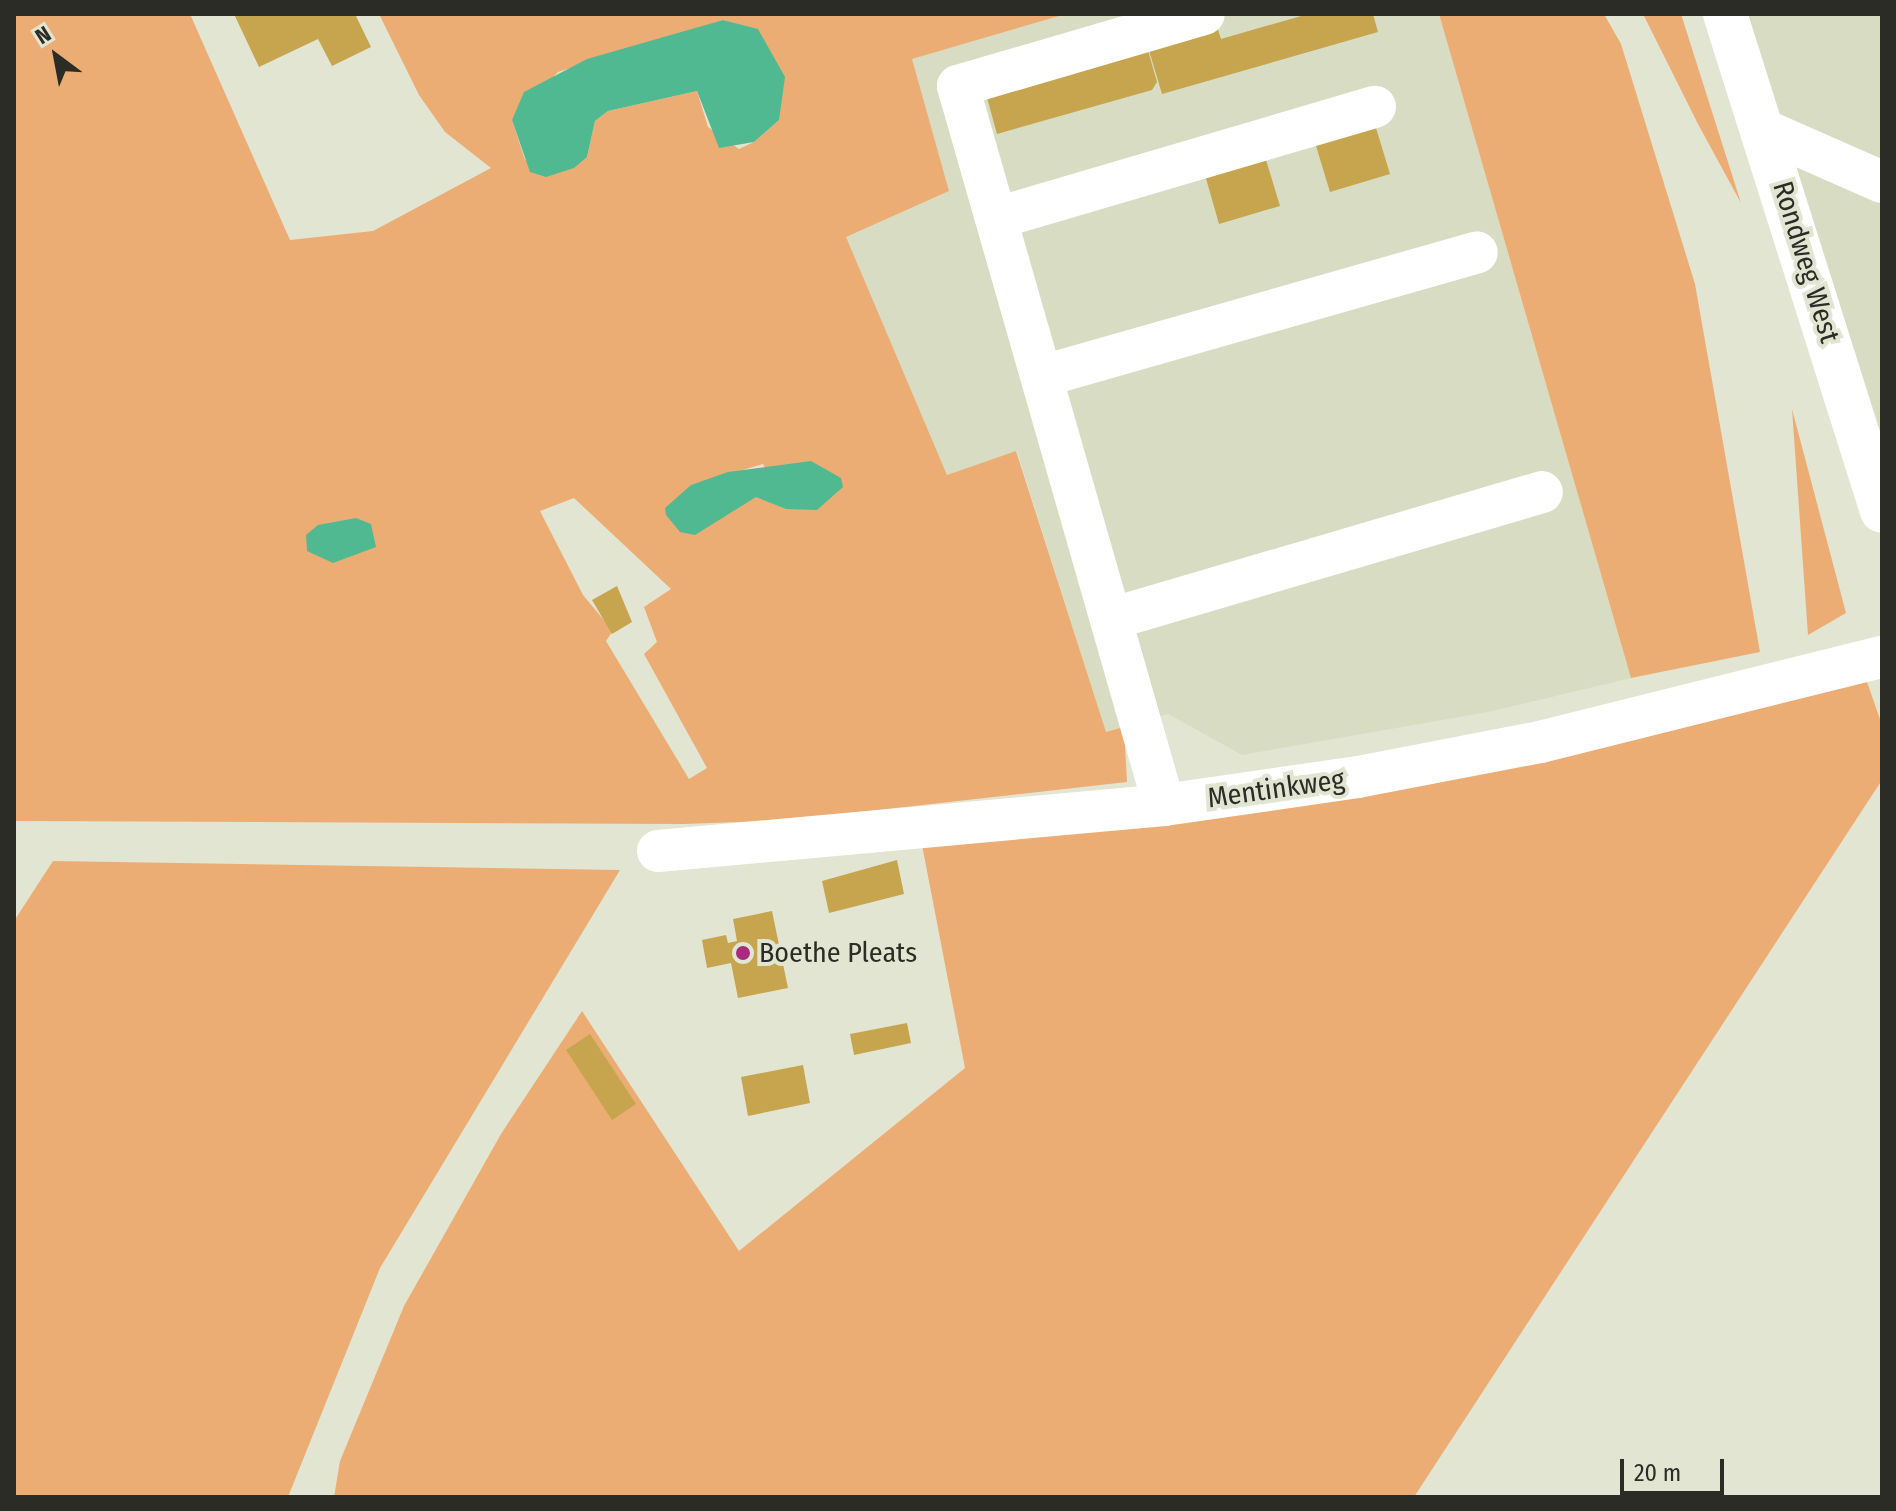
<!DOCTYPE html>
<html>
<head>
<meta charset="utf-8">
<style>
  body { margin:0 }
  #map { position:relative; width:1896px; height:1511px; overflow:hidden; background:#e2e5d2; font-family:"Fira Sans Condensed",sans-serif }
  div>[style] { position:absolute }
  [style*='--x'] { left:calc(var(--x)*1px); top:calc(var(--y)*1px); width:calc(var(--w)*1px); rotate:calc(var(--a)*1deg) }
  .built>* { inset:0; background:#d8dcc2 }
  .green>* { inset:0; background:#ecad74 }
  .water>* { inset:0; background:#51b992 }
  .building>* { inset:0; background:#c6a54e }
  .minor>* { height:42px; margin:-21px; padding:0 21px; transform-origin:21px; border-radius:21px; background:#fff }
  .major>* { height:44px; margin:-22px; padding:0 22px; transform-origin:22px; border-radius:22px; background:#fff }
  .dots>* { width:22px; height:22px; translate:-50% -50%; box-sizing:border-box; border:4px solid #e2e5d2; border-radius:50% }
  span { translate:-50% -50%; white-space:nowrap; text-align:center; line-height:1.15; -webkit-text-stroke:8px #e2e5d2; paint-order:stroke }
  .street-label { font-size:28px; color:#2b2c25 }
  .poi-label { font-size:28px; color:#2b2c25 }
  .left { translate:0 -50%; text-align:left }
  .frame { position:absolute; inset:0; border:16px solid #2b2c25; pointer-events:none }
  .north { position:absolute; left:16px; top:16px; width:80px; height:80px; -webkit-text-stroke:6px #e2e5d2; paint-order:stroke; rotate:328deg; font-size:22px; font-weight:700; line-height:32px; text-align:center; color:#2b2c25 }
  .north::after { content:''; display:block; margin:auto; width:28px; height:36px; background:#2b2c25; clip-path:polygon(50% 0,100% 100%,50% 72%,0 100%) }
  .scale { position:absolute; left:1620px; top:1459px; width:104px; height:36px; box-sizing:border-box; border:4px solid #2b2c25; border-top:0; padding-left:10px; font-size:24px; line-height:28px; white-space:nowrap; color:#2b2c25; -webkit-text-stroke:6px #e2e5d2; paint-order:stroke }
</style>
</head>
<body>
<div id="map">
  <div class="built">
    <div style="clip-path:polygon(1066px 14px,1439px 14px,1631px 678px,1488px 712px,1242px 755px,1168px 714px,1106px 733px,1017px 451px,947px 475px,845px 237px,949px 191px,911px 59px)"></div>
    <div style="clip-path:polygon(1722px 14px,1882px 14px,1882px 461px)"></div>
  </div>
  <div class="green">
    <div style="clip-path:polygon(evenodd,14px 14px,190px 14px,290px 240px,373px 231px,491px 168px,445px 132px,419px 95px,379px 14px,1066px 14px,912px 59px,949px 191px,846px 237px,947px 475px,1016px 451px,1106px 732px,1124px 727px,1127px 782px,789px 820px,684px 824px,14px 821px,14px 14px,723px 20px,758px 30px,779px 120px,754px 142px,739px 149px,708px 127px,697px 91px,608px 111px,595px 121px,587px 157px,525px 160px,512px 120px,558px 72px,723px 20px,14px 14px,763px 464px,786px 509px,764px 497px,691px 485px,763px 464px,14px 14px,574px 498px,671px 589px,644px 607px,657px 642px,644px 654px,707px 768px,689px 779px,606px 641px,613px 631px,583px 595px,540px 511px,574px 498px)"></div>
    <div style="clip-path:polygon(1439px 14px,1604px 14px,1621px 44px,1695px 284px,1760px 652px,1631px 678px)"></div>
    <div style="clip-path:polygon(1643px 14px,1681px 14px,1741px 203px,1698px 124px)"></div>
    <div style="clip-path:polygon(1792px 409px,1846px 613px,1808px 635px)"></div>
    <div style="clip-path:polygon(1866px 679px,1882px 725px,1882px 780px,1414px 1497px,334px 1497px,340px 1461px,404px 1306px,501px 1134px,582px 1011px,739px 1251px,965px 1068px,922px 845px)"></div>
    <div style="clip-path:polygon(53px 861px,620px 870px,380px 1268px,288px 1497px,14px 1497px,14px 921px)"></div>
  </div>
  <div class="water">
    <div style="clip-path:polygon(723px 20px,758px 29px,785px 77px,779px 120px,754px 142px,719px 148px,697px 91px,608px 111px,595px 121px,587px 157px,574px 168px,546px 177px,530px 172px,512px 120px,524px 92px,587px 59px)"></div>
    <div style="clip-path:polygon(811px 461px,841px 478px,843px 487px,817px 510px,786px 509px,756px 497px,695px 535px,680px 532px,666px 515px,665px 508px,691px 485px,728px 472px)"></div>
    <div style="clip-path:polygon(356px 518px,371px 524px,376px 547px,333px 563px,307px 551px,306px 535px,318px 525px)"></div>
  </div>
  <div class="building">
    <div style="clip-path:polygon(234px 14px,355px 14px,371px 47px,332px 66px,318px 39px,259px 67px)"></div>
    <div style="clip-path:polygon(1308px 14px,1373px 14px,1378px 32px,1162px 94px,1148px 47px,1217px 27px,1221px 39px)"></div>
    <div style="clip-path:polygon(1147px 47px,1157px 82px,1152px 90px,997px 134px,986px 94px)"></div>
    <div style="clip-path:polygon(1373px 118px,1390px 174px,1330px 192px,1313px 136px)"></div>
    <div style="clip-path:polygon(1263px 150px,1280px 206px,1219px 224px,1203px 168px)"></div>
    <div style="clip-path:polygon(617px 586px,632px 622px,612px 634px,592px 600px)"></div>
    <div style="clip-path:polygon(897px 860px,904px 894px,829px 913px,822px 881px)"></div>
    <div style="clip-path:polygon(772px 911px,788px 988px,738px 998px,731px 963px,707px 968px,702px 940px,726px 935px,728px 943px,737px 941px,733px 919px)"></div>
    <div style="clip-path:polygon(907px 1023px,911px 1043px,854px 1055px,850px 1034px)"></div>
    <div style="clip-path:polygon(590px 1034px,636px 1104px,612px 1120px,566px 1050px)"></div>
    <div style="clip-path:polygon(803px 1065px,810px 1103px,748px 1116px,741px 1077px)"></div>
  </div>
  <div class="minor">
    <div style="--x:1764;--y:130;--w:129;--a:23.8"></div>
    <div style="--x:997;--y:218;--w:394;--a:-16.4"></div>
    <div style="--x:1043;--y:376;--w:451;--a:-15.9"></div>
    <div style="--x:1114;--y:618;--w:446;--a:-16.4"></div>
    <div style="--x:1164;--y:805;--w:748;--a:-105.99"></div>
    <div style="--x:958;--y:86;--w:256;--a:-16.3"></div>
    <div style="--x:658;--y:851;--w:508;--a:-5.19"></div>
    <div style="--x:1164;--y:805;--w:196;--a:-8.2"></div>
    <div style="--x:1358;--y:777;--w:185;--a:-10.9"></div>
    <div style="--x:1540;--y:742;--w:352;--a:-14"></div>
  </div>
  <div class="major">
    <div style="--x:1725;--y:14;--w:521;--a:72.47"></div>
  </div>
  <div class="dots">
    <div style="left:743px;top:953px;background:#a82b7d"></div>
  </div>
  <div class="street-label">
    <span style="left:1806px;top:262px;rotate:73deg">Rondweg West</span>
    <span style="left:1276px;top:789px;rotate:-8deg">Mentinkweg</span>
  </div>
  <div class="poi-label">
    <span class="left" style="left:759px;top:953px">Boethe Pleats</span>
  </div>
  <div class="frame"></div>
  <div class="north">N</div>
  <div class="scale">20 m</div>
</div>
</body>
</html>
